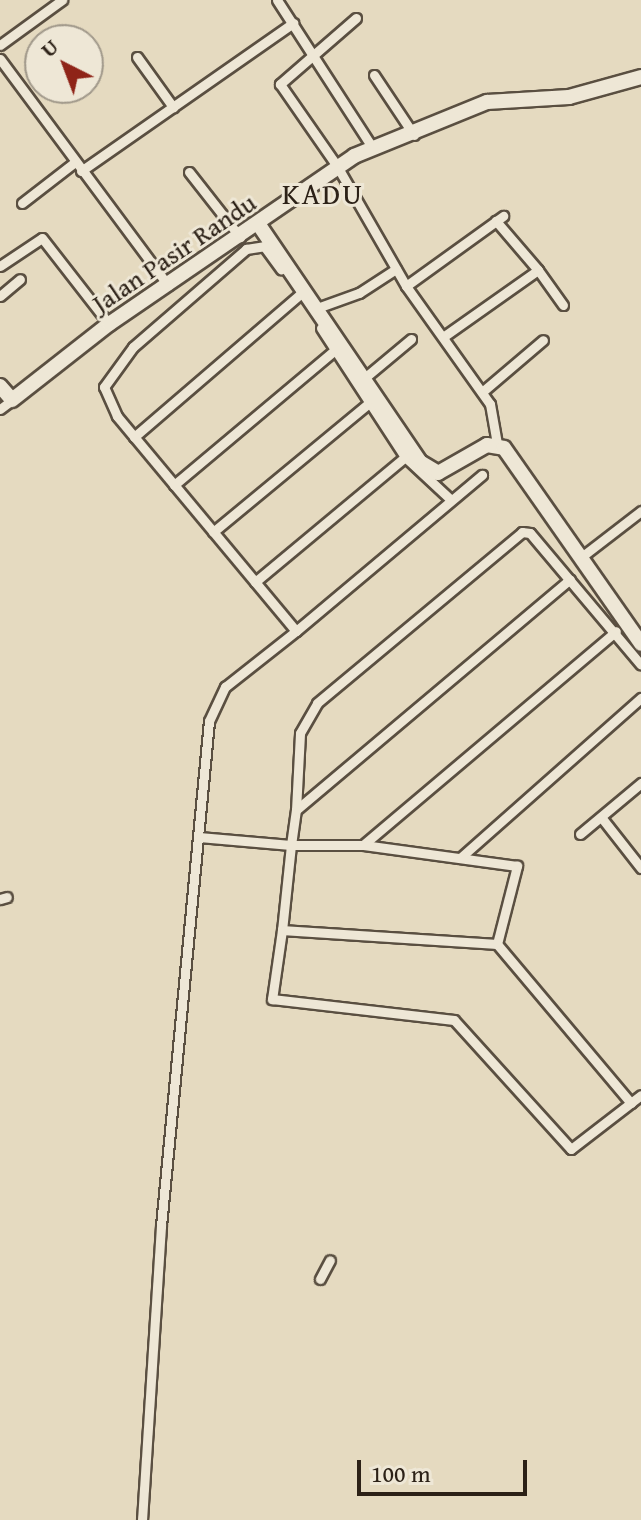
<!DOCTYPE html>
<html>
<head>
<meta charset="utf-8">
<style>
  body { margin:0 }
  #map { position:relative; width:641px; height:1520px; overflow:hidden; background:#e5dac0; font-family:"Gentium Book Plus",serif }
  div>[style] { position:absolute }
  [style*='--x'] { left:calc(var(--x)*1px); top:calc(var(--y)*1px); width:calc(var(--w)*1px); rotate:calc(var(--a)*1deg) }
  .roads { filter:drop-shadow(2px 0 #5a4f41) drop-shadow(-2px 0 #5a4f41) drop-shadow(0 2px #5a4f41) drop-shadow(0 -2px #5a4f41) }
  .street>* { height:9px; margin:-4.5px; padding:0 4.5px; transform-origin:4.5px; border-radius:4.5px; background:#eee7d6 }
  .secondary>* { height:14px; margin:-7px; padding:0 7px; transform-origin:7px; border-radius:7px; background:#eee7d6 }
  span { translate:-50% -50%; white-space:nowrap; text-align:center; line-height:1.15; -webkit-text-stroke:6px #eee7d6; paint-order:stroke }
  .street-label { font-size:26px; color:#2c2117 }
  .quarter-label { font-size:30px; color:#2c2117; letter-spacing:2px }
  .north { position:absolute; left:24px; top:24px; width:80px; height:80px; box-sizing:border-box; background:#eee7d6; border:2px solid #a0988a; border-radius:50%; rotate:318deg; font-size:22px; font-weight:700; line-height:32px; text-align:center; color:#2c2117 }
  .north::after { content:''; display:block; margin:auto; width:28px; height:36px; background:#8f2418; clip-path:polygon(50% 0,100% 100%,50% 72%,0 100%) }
  .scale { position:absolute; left:357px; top:1460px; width:170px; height:36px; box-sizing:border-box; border:4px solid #2c2117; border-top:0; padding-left:10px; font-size:24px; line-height:28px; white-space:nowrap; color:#2c2117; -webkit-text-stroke:6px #eee7d6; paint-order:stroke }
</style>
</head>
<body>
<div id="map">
  <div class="roads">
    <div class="street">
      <div style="--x:277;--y:0;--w:175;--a:57.1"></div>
      <div style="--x:356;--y:18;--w:101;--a:139"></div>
      <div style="--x:280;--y:84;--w:100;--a:55.2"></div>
      <div style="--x:337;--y:166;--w:138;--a:60.1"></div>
      <div style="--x:406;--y:286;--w:145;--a:54.6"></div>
      <div style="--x:490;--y:404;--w:40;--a:80"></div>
      <div style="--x:0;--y:45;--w:77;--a:-36"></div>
      <div style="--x:137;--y:57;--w:62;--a:54.2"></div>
      <div style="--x:0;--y:59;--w:282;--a:53.4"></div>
      <div style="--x:374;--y:75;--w:72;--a:56.3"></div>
      <div style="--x:81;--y:171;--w:259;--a:-34.9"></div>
      <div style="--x:189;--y:172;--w:83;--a:51.9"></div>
      <div style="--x:22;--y:203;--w:67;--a:-37.7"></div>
      <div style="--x:0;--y:266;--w:50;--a:-33.7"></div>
      <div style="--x:42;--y:238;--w:109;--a:52.1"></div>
      <div style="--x:538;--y:270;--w:43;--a:54.5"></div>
      <div style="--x:406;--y:286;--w:120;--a:-35.8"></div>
      <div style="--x:0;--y:296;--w:26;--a:-40"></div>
      <div style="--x:317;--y:308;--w:45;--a:-19.7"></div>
      <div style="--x:359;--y:293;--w:44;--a:-33"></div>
      <div style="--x:321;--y:328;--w:154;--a:56.9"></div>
      <div style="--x:405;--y:457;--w:62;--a:43"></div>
      <div style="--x:443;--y:337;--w:116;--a:-35.2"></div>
      <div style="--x:538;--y:270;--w:65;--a:-130.6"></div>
      <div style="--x:362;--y:380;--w:64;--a:-39.9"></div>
      <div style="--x:482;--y:392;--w:80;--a:-40.4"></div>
      <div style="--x:0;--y:409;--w:15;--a:-37"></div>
      <div style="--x:134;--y:437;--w:218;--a:-40.7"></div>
      <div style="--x:174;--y:485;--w:210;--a:-40"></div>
      <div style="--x:213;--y:532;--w:204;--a:-39.6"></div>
      <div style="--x:580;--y:558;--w:77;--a:-37.6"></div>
      <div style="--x:255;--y:582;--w:195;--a:-39.8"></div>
      <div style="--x:296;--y:631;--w:243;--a:-40"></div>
      <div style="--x:296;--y:810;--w:77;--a:-87"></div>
      <div style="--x:300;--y:733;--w:34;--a:-60"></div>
      <div style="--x:317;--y:703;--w:267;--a:-39.8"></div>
      <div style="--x:522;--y:532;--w:8;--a:7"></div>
      <div style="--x:530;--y:533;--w:172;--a:49.9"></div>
      <div style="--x:601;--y:817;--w:65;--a:51.9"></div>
      <div style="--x:580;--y:834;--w:80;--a:-39.9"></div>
      <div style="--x:199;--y:837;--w:92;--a:5"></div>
      <div style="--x:291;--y:845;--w:85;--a:96"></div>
      <div style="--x:282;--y:930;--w:215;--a:3.7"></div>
      <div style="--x:497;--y:944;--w:81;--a:-75.6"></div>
      <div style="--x:517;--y:866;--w:155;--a:-172.2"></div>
      <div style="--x:363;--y:845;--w:72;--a:180"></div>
      <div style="--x:291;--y:845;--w:35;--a:-82"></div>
      <div style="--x:296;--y:810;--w:358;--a:-40.1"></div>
      <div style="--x:363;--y:845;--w:331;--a:-40.2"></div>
      <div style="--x:460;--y:858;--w:242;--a:-41.5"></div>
      <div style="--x:0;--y:899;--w:7;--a:-16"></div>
      <div style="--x:282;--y:930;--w:70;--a:98.2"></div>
      <div style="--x:272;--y:999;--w:183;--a:6.6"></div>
      <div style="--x:454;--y:1020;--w:174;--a:47.8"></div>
      <div style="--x:571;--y:1149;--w:88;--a:-37.6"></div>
      <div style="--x:497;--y:944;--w:208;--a:49.9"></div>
      <div style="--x:320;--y:1279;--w:21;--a:-62"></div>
      <div style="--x:142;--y:1520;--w:295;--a:-86.3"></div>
      <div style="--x:161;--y:1226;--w:507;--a:-84.57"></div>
      <div style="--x:209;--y:721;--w:38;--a:-65"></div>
      <div style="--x:225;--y:687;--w:90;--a:-38.3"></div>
      <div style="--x:296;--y:631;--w:280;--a:-129.8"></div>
      <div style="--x:117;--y:416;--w:32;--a:-114"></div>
      <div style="--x:104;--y:387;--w:49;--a:-54.1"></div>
      <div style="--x:133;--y:347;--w:150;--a:-40.9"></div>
      <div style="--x:246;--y:249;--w:18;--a:-9"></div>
      <div style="--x:264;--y:246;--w:29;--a:54"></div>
    </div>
    <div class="secondary">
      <div style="--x:259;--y:225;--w:287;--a:55.8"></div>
      <div style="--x:420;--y:462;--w:21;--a:31"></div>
      <div style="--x:438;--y:473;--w:56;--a:-29.7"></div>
      <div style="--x:487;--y:445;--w:17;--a:10"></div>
      <div style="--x:504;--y:448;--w:239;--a:55"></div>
      <div style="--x:0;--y:386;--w:18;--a:49"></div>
      <div style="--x:12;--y:400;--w:123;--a:-38.1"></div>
      <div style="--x:109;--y:324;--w:297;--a:-34.4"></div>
      <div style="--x:354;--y:156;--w:144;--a:-22.1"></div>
      <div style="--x:487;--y:102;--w:82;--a:-3.5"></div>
      <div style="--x:569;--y:97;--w:75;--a:-15.5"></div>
    </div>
  </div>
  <div class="street-label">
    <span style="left:174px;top:253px;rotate:-34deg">Jalan Pasir Randu</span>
  </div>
  <div class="quarter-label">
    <span style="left:323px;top:193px">KADU</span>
  </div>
  <div class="north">U</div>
  <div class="scale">100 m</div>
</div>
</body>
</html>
